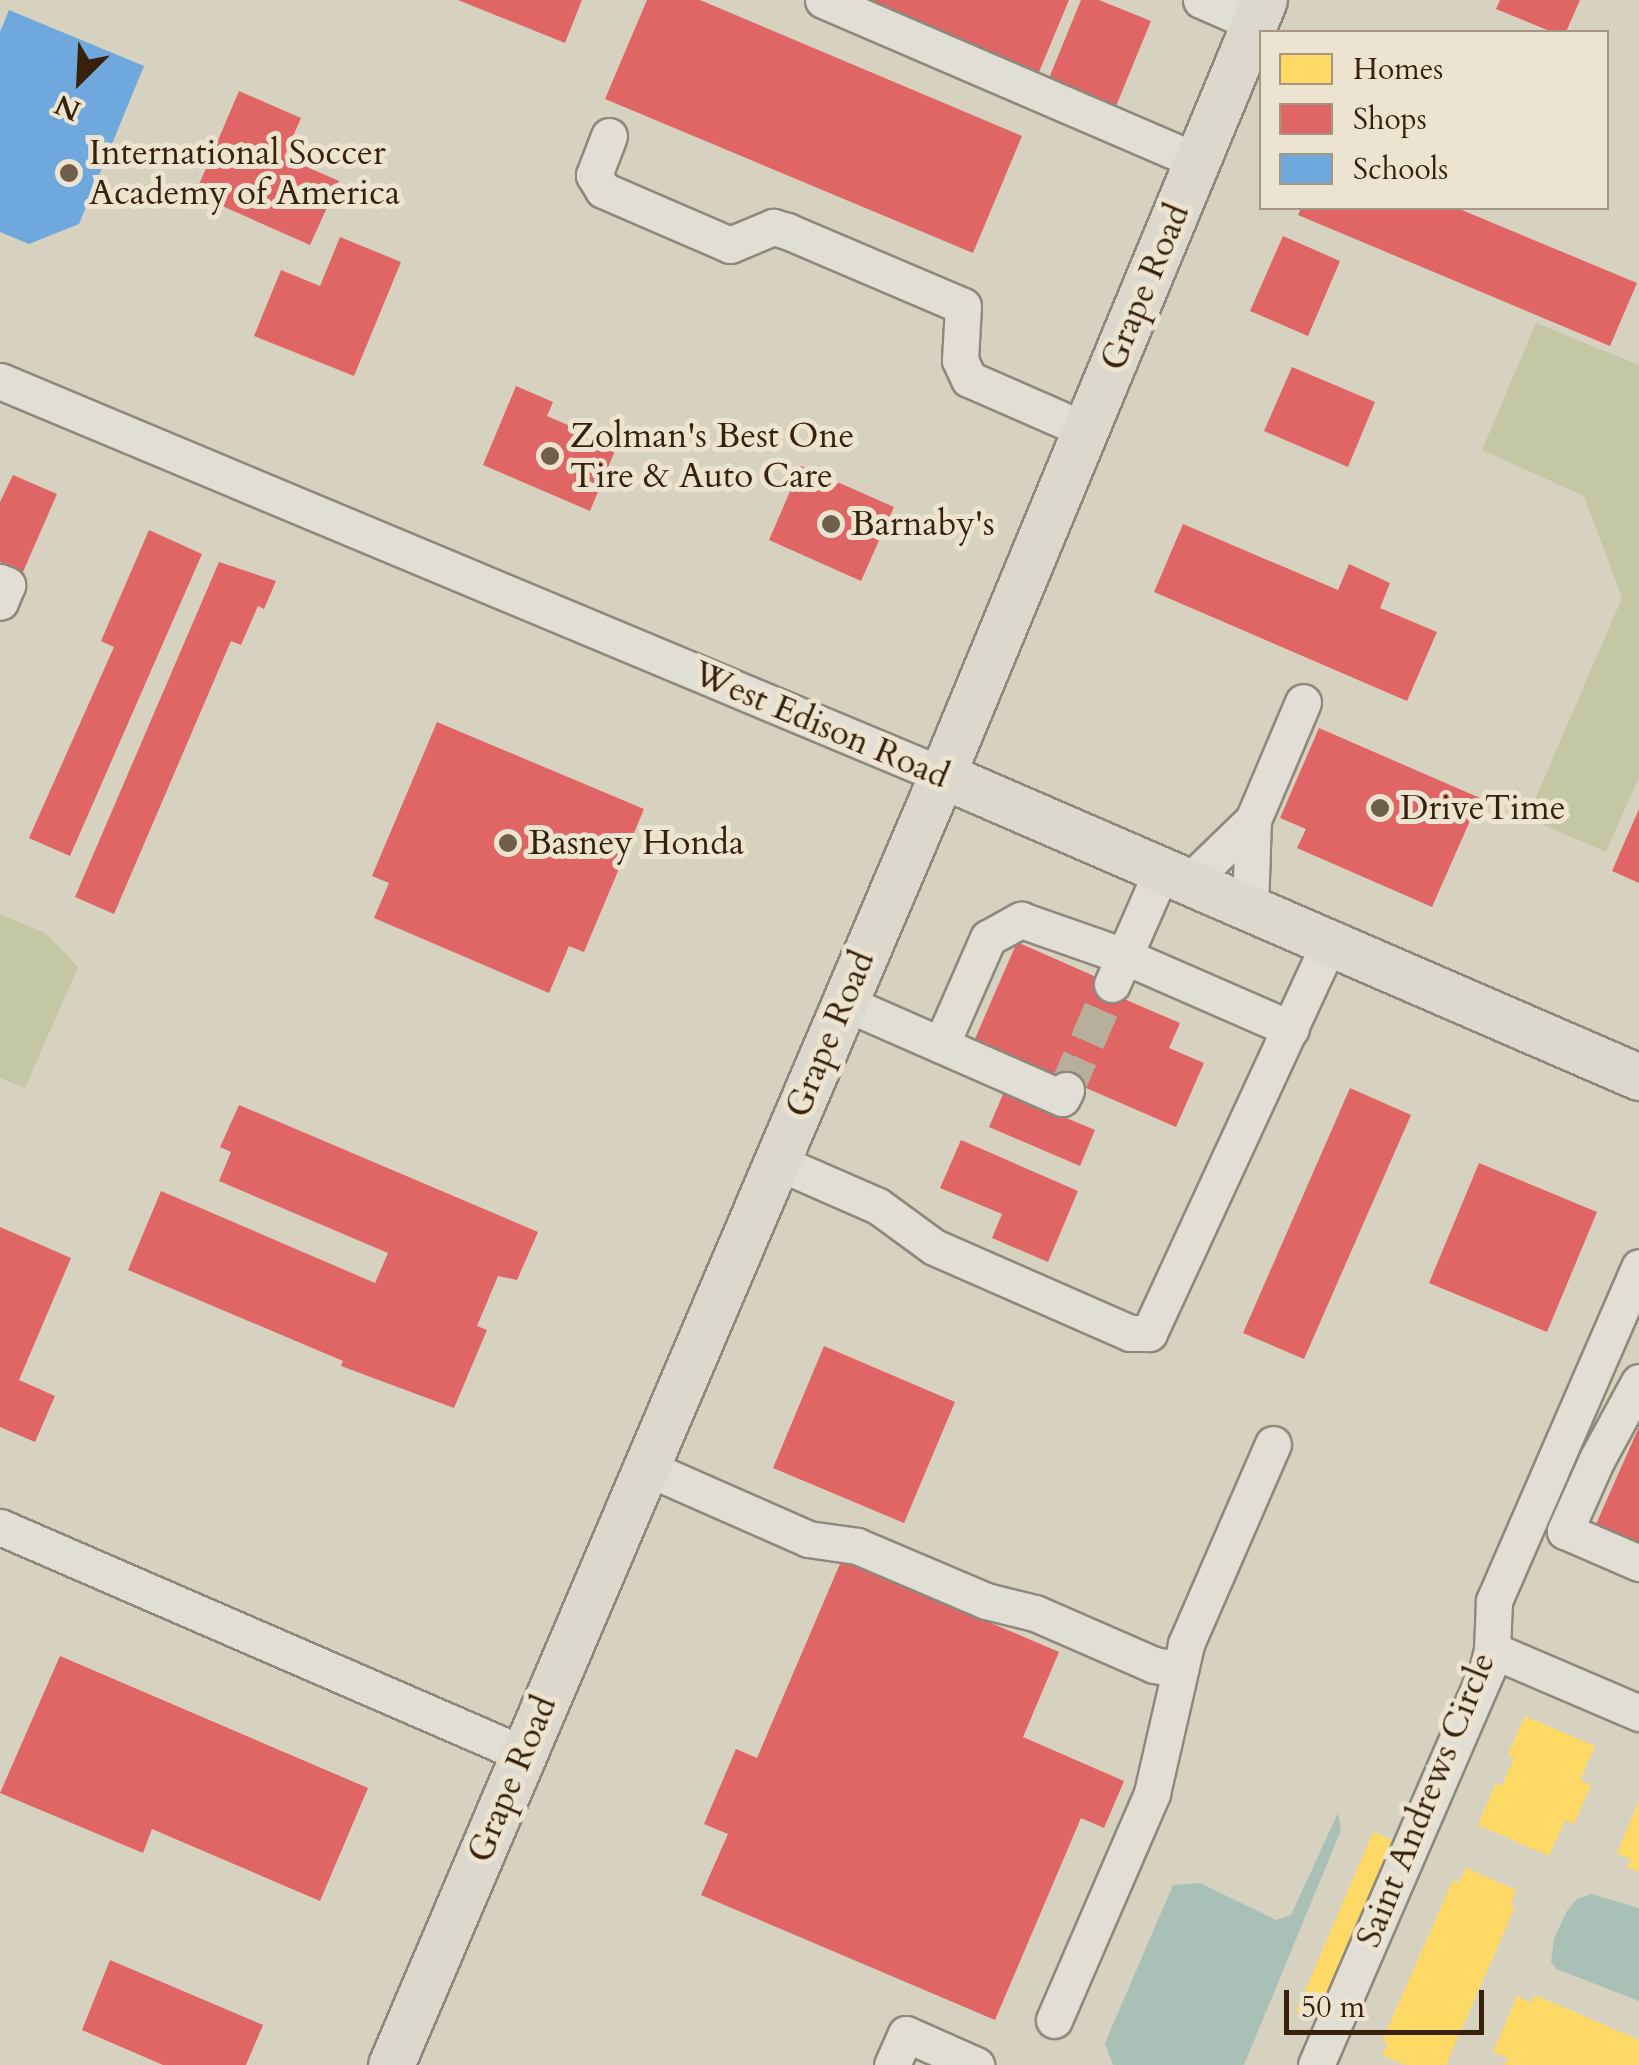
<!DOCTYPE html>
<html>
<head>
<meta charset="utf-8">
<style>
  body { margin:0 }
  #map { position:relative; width:1639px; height:2065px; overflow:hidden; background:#d7d1c0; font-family:Cardo,serif }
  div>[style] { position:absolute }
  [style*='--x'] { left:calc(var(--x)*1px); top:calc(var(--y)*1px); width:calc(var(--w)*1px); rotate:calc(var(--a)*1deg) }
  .green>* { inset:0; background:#c3c7a4 }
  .water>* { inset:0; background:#a8c0b5 }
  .homes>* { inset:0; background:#ffd966 }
  .shops>* { inset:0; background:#e06666 }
  .schools>* { inset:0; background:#6fa8dc }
  .minor-tunnel>* { height:35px; margin-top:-17.5px; transform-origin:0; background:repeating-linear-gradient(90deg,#b7ae9c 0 35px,transparent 0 53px) }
  .roads { filter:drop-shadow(2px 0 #8f887c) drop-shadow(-2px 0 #8f887c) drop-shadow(0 2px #8f887c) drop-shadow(0 -2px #8f887c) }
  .minor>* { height:35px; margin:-17.5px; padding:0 17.5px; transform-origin:17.5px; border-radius:17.5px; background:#e1ded5 }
  .major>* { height:45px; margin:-22.5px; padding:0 22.5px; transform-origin:22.5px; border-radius:22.5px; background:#dcd8ce }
  .dots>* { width:28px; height:28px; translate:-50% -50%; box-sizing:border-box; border:5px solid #ece4d0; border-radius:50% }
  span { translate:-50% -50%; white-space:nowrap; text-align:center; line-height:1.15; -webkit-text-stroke:10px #ece4d0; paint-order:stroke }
  .poi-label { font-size:35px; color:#38210b }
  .left { translate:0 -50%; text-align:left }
  .street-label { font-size:35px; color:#38210b }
  .legend { position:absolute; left:1259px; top:30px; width:350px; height:180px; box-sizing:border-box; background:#ece4d0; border:2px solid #a49681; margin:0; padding:12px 18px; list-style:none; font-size:30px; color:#38210b }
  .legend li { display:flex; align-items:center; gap:20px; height:50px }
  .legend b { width:50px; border:2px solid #a49681 }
  .north { position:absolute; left:30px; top:30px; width:100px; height:100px; -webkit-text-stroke:8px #ece4d0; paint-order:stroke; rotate:204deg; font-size:28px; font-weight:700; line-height:40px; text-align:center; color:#38210b }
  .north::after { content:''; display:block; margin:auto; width:35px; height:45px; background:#38210b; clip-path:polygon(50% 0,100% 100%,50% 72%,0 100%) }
  .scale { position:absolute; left:1284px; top:1990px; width:200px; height:45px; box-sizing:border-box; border:5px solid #38210b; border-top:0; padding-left:12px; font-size:30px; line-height:35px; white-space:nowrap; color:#38210b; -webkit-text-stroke:8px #ece4d0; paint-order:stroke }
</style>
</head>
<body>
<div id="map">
  <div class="green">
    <div style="clip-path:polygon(1536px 323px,1639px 365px,1639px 777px,1606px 852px,1527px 818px,1622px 598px,1584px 496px,1482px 450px)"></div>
    <div style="clip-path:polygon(0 914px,45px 933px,78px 967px,25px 1088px,0 1078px)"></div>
  </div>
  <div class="water">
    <div style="clip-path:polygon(1338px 1813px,1341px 1830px,1244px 2065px,1113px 2065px,1105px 2043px,1173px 1885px,1200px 1883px,1276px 1920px,1291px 1915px)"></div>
    <div style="clip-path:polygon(1591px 1894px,1639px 1908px,1639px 2001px,1557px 1969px,1551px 1962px,1554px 1938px,1567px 1911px,1577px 1899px)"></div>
  </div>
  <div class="homes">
    <div style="clip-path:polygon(1525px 1716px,1595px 1746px,1580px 1780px,1591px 1785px,1574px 1824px,1565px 1820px,1549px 1856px,1478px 1825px,1496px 1783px,1502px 1786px,1514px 1758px,1508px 1755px)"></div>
    <div style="clip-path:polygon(1639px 1801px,1639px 1872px,1627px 1867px,1631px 1859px,1617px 1853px)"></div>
    <div style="clip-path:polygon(1373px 1832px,1395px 1841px,1317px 2021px,1296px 2012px)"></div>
    <div style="clip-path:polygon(1466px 1868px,1516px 1890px,1510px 1905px,1515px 1907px,1446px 2065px,1406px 2065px,1382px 2055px,1388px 2043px,1382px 2041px,1453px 1880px,1459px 1883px)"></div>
    <div style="clip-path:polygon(1535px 1995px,1639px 2040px,1639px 2065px,1505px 2065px,1508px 2058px,1493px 2052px,1517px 1996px,1532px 2003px)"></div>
  </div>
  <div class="shops">
    <div style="clip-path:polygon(458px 0,582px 0,565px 43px)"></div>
    <div style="clip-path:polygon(647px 0,700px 0,1022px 136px,973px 253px,605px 99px)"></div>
    <div style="clip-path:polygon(867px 0,1069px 0,1039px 72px)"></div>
    <div style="clip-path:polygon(1081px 0,1099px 0,1151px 21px,1114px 111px,1047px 83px)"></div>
    <div style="clip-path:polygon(1500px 0,1580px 0,1566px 32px,1552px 32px,1496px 9px)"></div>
    <div style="clip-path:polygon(239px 91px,301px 118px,284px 157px,339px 181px,310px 245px,195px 194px)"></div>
    <div style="clip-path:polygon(1301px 208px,1457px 208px,1637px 283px,1610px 346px,1298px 215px)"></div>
    <div style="clip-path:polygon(1283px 236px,1340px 261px,1308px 336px,1250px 311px)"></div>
    <div style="clip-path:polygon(340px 237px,401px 262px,354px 376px,254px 336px,281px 270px,320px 286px)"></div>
    <div style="clip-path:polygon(1292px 367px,1375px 402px,1348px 467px,1264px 431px)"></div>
    <div style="clip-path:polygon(516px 386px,553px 402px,547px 416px,617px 446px,590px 511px,483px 465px)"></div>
    <div style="clip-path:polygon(801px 466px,894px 507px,861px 581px,769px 540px)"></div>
    <div style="clip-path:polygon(13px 475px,57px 494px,23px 572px,0 562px,0 502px)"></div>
    <div style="clip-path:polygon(1183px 524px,1338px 590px,1349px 564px,1390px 583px,1380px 608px,1437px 632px,1407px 701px,1154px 592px)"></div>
    <div style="clip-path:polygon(149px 530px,202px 554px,70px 856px,29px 838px,114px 647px,101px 641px)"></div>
    <div style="clip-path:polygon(219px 562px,276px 581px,264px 609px,258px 606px,241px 645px,231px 641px,114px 914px,75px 897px)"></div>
    <div style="clip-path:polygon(437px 722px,644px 809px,584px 952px,569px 946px,549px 993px,374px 918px,389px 883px,372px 876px)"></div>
    <div style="clip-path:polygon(1319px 728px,1480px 798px,1432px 907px,1297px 848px,1306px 829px,1280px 818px)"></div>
    <div style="clip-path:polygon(1639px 809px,1639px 883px,1612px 871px)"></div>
    <div style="clip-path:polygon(1017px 942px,1128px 991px,1124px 999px,1180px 1023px,1169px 1048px,1204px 1063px,1176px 1127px,1086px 1088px,1082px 1097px,971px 1048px)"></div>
    <div style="clip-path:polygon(1350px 1088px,1411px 1115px,1304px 1359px,1243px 1333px)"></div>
    <div style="clip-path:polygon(1004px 1092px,1095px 1130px,1080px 1166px,989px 1127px)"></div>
    <div style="clip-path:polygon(239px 1105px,538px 1232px,517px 1280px,498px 1276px,477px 1326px,487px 1330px,454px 1408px,341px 1366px,343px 1361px,128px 1270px,161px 1191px,375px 1283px,388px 1253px,219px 1181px,231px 1152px,220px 1147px)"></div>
    <div style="clip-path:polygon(961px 1140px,1078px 1191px,1048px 1262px,992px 1238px,1002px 1214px,940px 1188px)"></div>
    <div style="clip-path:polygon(1479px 1163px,1597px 1212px,1547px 1332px,1429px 1283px)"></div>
    <div style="clip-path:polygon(0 1227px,71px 1258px,19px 1380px,55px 1396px,35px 1442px,0 1427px)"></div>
    <div style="clip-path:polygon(824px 1346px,955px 1402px,904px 1523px,773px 1468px)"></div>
    <div style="clip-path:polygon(1639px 1427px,1639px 1551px,1593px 1531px)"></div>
    <div style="clip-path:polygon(842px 1559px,1059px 1652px,1023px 1737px,1124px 1781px,1104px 1828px,1081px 1818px,995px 2020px,701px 1895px,728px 1834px,704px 1824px,736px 1749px,757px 1758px)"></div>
    <div style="clip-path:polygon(60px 1656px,368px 1788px,320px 1901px,152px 1829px,143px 1853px,0 1793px)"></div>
    <div style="clip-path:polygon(110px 1960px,263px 2025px,246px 2065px,163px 2065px,82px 2030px)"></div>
  </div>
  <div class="schools">
    <div style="clip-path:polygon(9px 10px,144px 66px,79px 224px,29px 244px,0 232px,0 32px)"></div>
  </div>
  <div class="minor-tunnel">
    <div style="--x:1066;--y:1090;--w:116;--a:-66.5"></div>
  </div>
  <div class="roads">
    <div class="minor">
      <div style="--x:823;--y:0;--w:407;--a:23.3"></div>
      <div style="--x:1201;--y:0;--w:58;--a:23.5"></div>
      <div style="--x:609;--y:136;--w:42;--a:111"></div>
      <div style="--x:594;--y:175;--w:17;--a:59"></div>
      <div style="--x:603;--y:190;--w:138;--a:23.4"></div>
      <div style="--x:730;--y:245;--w:47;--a:-22.7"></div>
      <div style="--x:773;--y:227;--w:15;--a:16"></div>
      <div style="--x:787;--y:231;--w:191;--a:23.1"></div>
      <div style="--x:963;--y:306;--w:54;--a:93.2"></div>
      <div style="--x:960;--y:360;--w:21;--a:65"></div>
      <div style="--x:969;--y:379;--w:127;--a:23.7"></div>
      <div style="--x:0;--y:381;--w:1021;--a:22.7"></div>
      <div style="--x:0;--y:582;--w:8;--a:23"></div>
      <div style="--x:7;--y:585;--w:18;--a:112"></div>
      <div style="--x:1189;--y:882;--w:89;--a:-44.1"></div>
      <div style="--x:1250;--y:909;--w:89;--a:-88.1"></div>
      <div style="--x:1253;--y:820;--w:128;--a:-67"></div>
      <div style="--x:1112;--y:984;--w:124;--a:-66.3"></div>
      <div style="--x:843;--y:1002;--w:239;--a:23.7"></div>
      <div style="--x:1062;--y:1098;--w:9;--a:-63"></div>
      <div style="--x:941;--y:1045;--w:117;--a:-66.3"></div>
      <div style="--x:988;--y:938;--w:38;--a:-29"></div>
      <div style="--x:1021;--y:920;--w:109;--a:19.3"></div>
      <div style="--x:1124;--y:956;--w:182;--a:23.6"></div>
      <div style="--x:775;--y:1161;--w:112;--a:23.6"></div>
      <div style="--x:878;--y:1206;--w:69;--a:36.2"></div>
      <div style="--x:934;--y:1247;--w:214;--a:23.7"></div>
      <div style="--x:1130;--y:1333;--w:19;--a:0"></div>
      <div style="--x:1149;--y:1333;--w:430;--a:-65.2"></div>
      <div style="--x:1639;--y:1382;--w:88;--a:118.6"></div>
      <div style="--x:1597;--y:1459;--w:79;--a:114"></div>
      <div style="--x:1565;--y:1531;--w:81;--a:23.4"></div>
      <div style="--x:645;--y:1467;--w:178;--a:23.8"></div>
      <div style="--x:808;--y:1539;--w:49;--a:8.1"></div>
      <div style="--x:857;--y:1546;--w:140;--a:23.1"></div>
      <div style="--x:986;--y:1601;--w:50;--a:13.8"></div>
      <div style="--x:1035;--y:1613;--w:130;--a:23.6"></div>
      <div style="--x:1154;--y:1665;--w:25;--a:9"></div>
      <div style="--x:0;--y:1527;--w:570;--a:23.46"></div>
      <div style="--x:1492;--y:1650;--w:160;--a:23.2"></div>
      <div style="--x:1054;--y:2020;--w:247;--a:-66.6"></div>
      <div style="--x:1152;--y:1793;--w:153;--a:-77.1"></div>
      <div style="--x:1186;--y:1644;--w:218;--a:-66.5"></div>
      <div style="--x:892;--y:2065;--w:34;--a:-66"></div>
      <div style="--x:906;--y:2034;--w:77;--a:23.9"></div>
      <div style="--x:1316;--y:2065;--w:430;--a:-66.6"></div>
      <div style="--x:1487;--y:1670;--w:21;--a:-76"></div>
      <div style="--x:1492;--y:1650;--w:49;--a:-87.7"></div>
      <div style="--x:1494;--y:1601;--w:364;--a:-66.5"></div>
    </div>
    <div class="major">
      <div style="--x:942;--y:775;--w:760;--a:23.43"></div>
      <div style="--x:391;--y:2065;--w:1403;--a:-66.87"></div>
      <div style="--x:942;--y:775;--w:839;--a:-67.44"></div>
    </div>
  </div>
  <div class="dots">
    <div style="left:69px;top:173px;background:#705f4a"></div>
    <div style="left:550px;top:456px;background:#705f4a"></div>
    <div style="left:831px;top:524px;background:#705f4a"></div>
    <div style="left:1380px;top:808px;background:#705f4a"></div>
    <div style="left:508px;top:843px;background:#705f4a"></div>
  </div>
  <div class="poi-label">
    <span class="left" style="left:89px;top:173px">International Soccer<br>Academy of America</span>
    <span class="left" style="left:570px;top:456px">Zolman's Best One<br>Tire &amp; Auto Care</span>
    <span class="left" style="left:851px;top:524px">Barnaby's</span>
    <span class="left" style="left:1400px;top:808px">DriveTime</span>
    <span class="left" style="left:528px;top:843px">Basney Honda</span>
  </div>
  <div class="street-label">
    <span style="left:1145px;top:287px;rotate:-67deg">Grape Road</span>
    <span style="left:821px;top:725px;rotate:23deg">West Edison Road</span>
    <span style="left:830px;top:1034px;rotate:-67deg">Grape Road</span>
    <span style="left:512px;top:1779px;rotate:-67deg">Grape Road</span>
    <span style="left:1426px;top:1800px;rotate:-68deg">Saint Andrews Circle</span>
  </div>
  <ul class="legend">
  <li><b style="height:28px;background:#ffd966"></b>Homes</li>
  <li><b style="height:28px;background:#e06666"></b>Shops</li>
  <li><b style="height:28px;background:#6fa8dc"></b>Schools</li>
  </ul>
  <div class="north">N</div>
  <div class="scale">50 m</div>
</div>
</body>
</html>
